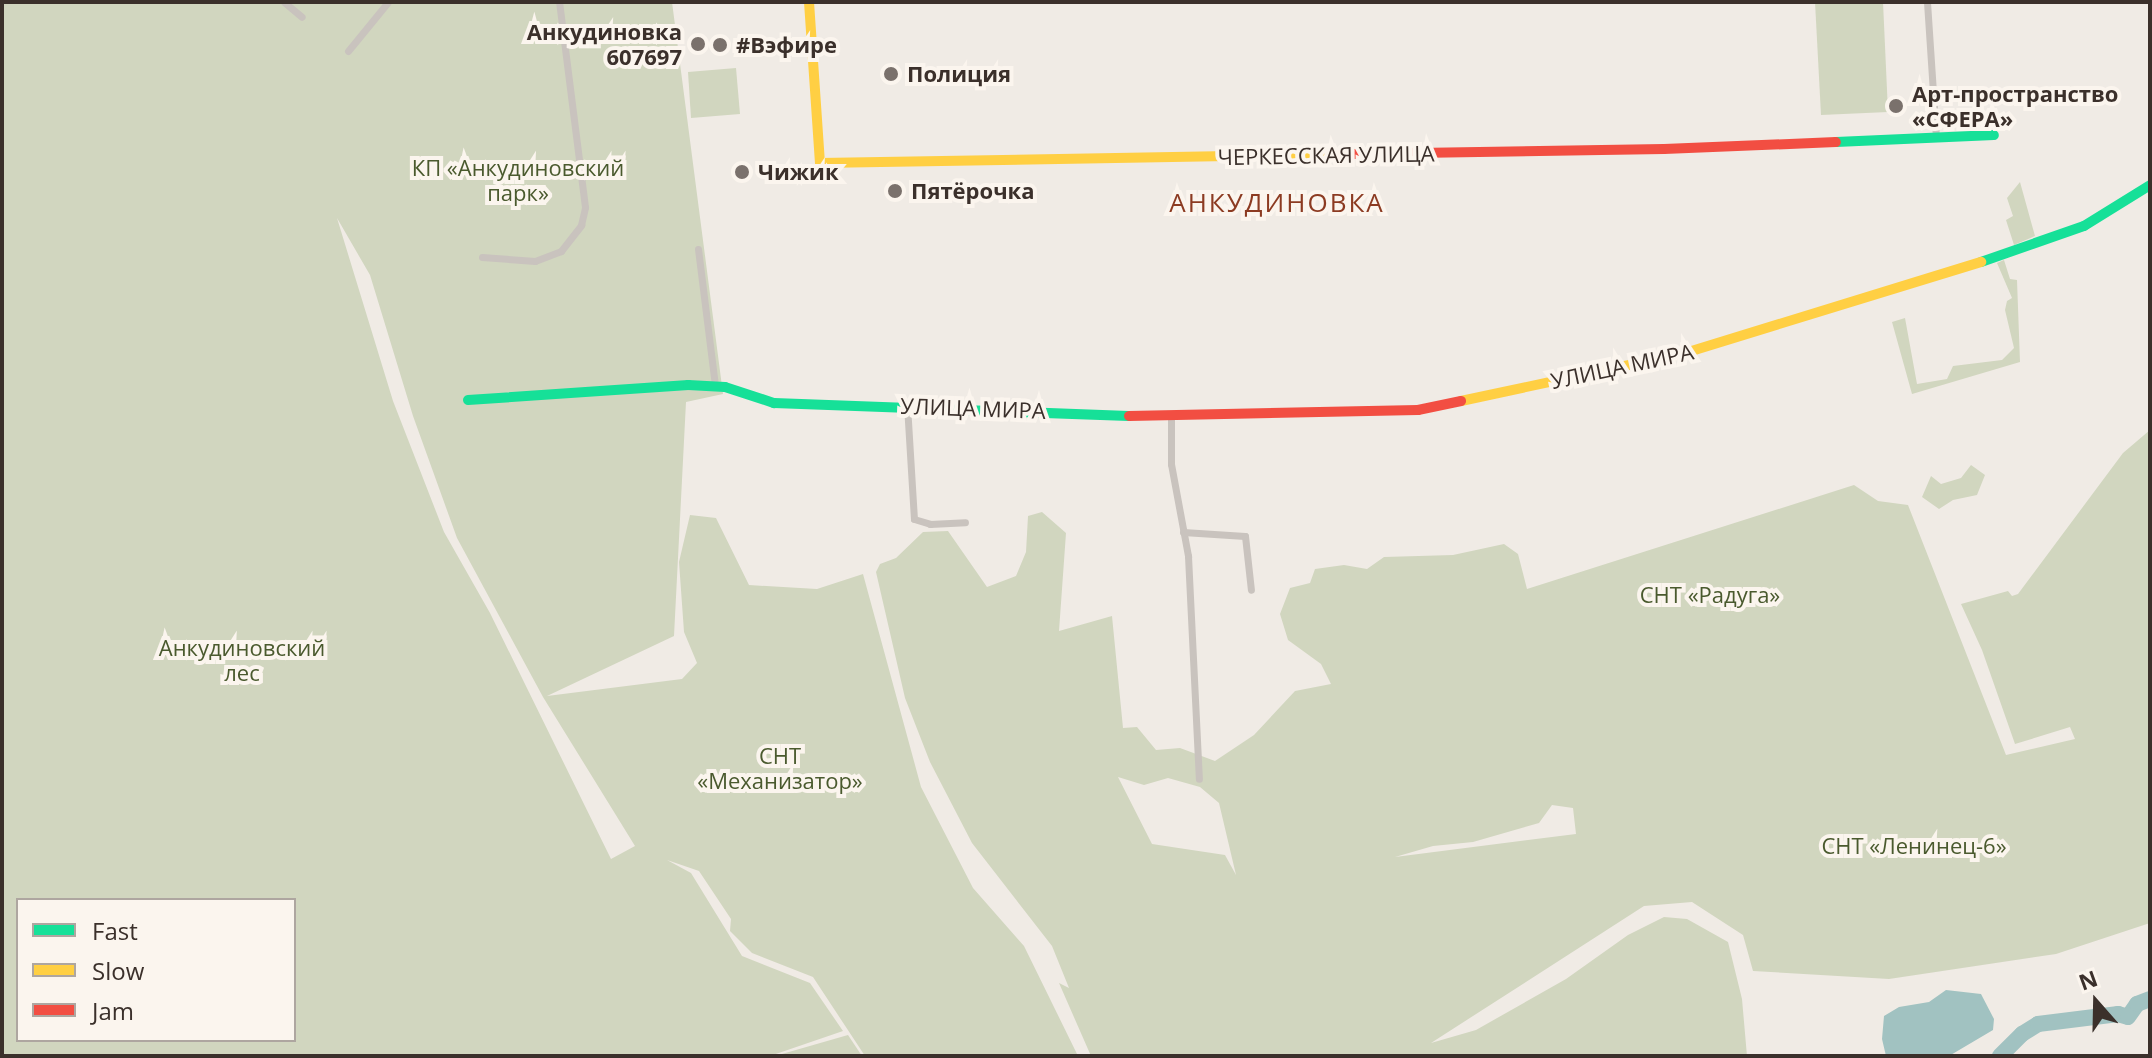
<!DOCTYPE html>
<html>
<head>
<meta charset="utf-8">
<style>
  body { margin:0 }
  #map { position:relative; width:2152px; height:1058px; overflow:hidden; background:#f0ebe5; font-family:"Open Sans",sans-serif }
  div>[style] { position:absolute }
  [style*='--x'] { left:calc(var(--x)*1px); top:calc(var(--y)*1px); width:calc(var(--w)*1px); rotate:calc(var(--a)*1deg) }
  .green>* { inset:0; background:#d1d6bf }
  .water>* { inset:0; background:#a1c2c1 }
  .river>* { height:16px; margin:-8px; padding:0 8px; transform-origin:8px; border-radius:8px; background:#a1c2c1 }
  .street>* { height:7px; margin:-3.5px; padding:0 3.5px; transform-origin:3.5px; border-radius:3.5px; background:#c9c3be }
  .fast>* { height:10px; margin:-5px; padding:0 5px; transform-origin:5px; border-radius:5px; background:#16e098 }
  .slow>* { height:10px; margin:-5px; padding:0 5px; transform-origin:5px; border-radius:5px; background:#ffcf43 }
  .jam>* { height:10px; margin:-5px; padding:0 5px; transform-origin:5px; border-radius:5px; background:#f24e42 }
  .dots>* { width:22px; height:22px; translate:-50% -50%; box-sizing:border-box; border:4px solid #fbf5ee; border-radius:50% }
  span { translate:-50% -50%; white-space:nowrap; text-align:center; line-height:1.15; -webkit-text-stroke:8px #fbf5ee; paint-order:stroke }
  .poi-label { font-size:22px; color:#3b302b; font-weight:700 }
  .right { translate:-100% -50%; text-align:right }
  .left { translate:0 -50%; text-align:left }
  .street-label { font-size:22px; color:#3b302b }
  .park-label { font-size:22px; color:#4a5a2e }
  .quarter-label { font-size:26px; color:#8c3b22; letter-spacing:2px }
  .frame { position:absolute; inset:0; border:4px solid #3b302b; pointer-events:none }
  .legend { position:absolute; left:16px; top:898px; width:280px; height:144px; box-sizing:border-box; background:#fbf5ee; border:2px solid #aea6a0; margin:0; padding:10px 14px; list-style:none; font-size:24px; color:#3b302b }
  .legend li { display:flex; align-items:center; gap:16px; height:40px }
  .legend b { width:40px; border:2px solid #aea6a0 }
  .north { position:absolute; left:2056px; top:962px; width:80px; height:80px; -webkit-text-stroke:6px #fbf5ee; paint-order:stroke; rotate:340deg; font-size:22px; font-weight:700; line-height:32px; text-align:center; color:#3b302b }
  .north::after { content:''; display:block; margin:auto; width:28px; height:36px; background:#3b302b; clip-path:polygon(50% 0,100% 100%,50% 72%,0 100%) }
</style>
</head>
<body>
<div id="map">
  <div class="green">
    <div style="clip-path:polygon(evenodd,2px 2px,672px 2px,723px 394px,686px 402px,674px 636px,547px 696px,682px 679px,697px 663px,684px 632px,679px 562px,690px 515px,716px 518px,749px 585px,817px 589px,863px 574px,921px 787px,973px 888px,1024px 946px,1078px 1056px,865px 1056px,813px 977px,752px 953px,730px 931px,731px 919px,699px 871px,667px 860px,691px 873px,742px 956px,810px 983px,843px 1031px,770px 1056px,2px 1056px,2px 2px,337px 218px,370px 275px,413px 416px,457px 538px,543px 697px,635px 846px,611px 859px,490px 613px,444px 532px,393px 401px,337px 218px,2px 2px,18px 900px,294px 900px,294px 1040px,18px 1040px,18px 900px)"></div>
    <div style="clip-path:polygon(1815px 2px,1883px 2px,1888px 112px,1821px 115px)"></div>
    <div style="clip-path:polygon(736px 68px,740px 114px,691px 118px,688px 72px)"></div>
    <div style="clip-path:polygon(2020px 182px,2035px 236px,2014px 245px,2006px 220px,2013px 216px,2007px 198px)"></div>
    <div style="clip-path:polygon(2004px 260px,2010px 279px,2017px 280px,2020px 362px,1912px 394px,1892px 322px,1905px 318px,1917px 384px,1947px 379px,1953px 366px,2002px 360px,2014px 348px,2005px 310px,2007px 301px,2012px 298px,1997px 263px)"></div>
    <div style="clip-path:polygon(evenodd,2150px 430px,2150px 923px,2056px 954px,1889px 979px,1753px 971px,1743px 935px,1692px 902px,1644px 906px,1431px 1043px,1476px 1030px,1566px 979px,1628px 935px,1664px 917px,1687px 919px,1728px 942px,1742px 999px,1747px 1056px,1091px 1056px,1059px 983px,1069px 988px,1052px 946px,972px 843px,930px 762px,905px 698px,876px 572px,880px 564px,896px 558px,923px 532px,948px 531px,987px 587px,1016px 576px,1026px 552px,1028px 516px,1042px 512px,1066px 533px,1059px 631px,1112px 616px,1123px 728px,1137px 727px,1156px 750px,1180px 748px,1215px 761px,1254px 735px,1295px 691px,1331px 684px,1321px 664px,1288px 640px,1280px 614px,1290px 588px,1310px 583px,1315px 569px,1344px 565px,1367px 569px,1384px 557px,1453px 555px,1504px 544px,1518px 554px,1527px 589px,1854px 485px,1878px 501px,1908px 505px,2006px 755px,2075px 739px,2070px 727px,2015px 744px,1982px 650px,1961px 604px,2008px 591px,2012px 596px,2018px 594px,2123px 453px,2150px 430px,1118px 777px,1144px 785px,1168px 778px,1200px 787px,1219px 803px,1236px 875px,1225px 855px,1152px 844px,1118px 777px,2150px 430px,1552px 805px,1573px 808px,1576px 834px,1395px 857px,1433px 846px,1473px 842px,1539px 823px,1552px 805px)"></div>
    <div style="clip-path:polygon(1971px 465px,1985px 475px,1977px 495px,1953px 500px,1939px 509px,1922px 497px,1931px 476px,1941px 484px,1961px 478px)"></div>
    <div style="clip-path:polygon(848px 1035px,862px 1056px,775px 1056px)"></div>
  </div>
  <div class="water">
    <div style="clip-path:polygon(1946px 990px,1981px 994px,1994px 1019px,1993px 1030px,1949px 1056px,1886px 1056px,1882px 1039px,1884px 1016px,1899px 1007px,1929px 1002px)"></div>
  </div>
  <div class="river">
    <div style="--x:2000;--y:1056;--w:31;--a:-45"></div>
    <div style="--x:2022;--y:1034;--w:19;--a:-32"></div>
    <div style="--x:2038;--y:1024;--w:81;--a:-7.1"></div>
    <div style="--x:2118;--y:1014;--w:10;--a:17"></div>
    <div style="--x:2128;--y:1017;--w:16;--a:-55"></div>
    <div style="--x:2137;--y:1004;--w:14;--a:-21"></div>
  </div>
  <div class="street">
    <div style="--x:284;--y:2;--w:23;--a:40"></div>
    <div style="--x:1927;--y:2;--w:134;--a:86.2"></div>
    <div style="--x:348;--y:51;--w:63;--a:-50.8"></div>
    <div style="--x:698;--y:249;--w:138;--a:82.9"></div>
    <div style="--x:482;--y:257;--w:53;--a:4.3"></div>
    <div style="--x:535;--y:261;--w:28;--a:-21"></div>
    <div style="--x:561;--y:251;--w:33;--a:-52"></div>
    <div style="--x:581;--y:225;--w:18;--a:-77"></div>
    <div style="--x:585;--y:207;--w:207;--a:-97.2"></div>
    <div style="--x:907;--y:405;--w:114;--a:86.5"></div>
    <div style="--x:914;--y:519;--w:17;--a:17"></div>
    <div style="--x:930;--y:524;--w:35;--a:-3"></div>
    <div style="--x:1171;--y:417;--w:47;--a:90"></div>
    <div style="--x:1171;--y:464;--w:94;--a:79.5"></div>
    <div style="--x:1188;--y:556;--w:223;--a:87.2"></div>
    <div style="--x:1183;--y:532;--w:62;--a:3.7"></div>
    <div style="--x:1245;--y:536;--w:54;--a:83.7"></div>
  </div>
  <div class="fast">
    <div style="--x:1836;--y:142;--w:158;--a:-2.5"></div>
    <div style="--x:1981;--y:262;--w:109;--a:-19.3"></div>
    <div style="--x:2084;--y:226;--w:78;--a:-31.8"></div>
    <div style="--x:468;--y:400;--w:221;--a:-3.9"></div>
    <div style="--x:688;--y:385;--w:37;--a:3"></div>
    <div style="--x:725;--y:387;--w:52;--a:18.1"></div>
    <div style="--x:774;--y:403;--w:355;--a:2.1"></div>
  </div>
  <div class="slow">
    <div style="--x:809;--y:2;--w:161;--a:86.1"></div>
    <div style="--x:820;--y:163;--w:533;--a:-0.97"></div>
    <div style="--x:1461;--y:401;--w:229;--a:-12.1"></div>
    <div style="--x:1685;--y:353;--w:310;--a:-17.1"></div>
  </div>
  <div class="jam">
    <div style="--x:1353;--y:154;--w:311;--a:-0.9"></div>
    <div style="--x:1664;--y:149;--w:172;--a:-2.3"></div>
    <div style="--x:1129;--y:416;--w:289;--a:-1.2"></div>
    <div style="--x:1418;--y:410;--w:44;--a:-11.8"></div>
  </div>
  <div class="dots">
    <div style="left:698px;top:44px;background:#7a716c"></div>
    <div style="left:720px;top:45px;background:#7a716c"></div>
    <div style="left:891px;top:74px;background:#7a716c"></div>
    <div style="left:1896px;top:106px;background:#7a716c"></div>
    <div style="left:742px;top:172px;background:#7a716c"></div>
    <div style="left:895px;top:191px;background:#7a716c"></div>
  </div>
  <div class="poi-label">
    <span class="right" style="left:682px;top:44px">Анкудиновка<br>607697</span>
    <span class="left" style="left:736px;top:45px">#Вэфире</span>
    <span class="left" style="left:907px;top:74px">Полиция</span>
    <span class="left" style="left:1912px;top:106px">Арт-пространство<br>«СФЕРА»</span>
    <span class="left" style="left:758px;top:172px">Чижик</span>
    <span class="left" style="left:911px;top:191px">Пятёрочка</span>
  </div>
  <div class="street-label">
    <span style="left:1326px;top:155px;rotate:-1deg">ЧЕРКЕССКАЯ УЛИЦА</span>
    <span style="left:1622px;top:366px;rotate:-12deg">УЛИЦА МИРА</span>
    <span style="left:973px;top:408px;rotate:2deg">УЛИЦА МИРА</span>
  </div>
  <div class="park-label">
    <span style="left:518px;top:180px">КП «Анкудиновский<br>парк»</span>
    <span style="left:1710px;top:595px">СНТ «Радуга»</span>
    <span style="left:242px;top:660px">Анкудиновский<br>лес</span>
    <span style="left:780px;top:768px">СНТ<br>«Механизатор»</span>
    <span style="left:1914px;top:846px">СНТ «Ленинец-6»</span>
  </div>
  <div class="quarter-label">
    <span style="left:1277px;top:203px">АНКУДИНОВКА</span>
  </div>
  <div class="frame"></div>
  <ul class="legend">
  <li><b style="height:10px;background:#16e098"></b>Fast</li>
  <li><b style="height:10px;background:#ffcf43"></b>Slow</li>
  <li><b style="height:10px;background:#f24e42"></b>Jam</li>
  </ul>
  <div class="north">N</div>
</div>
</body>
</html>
